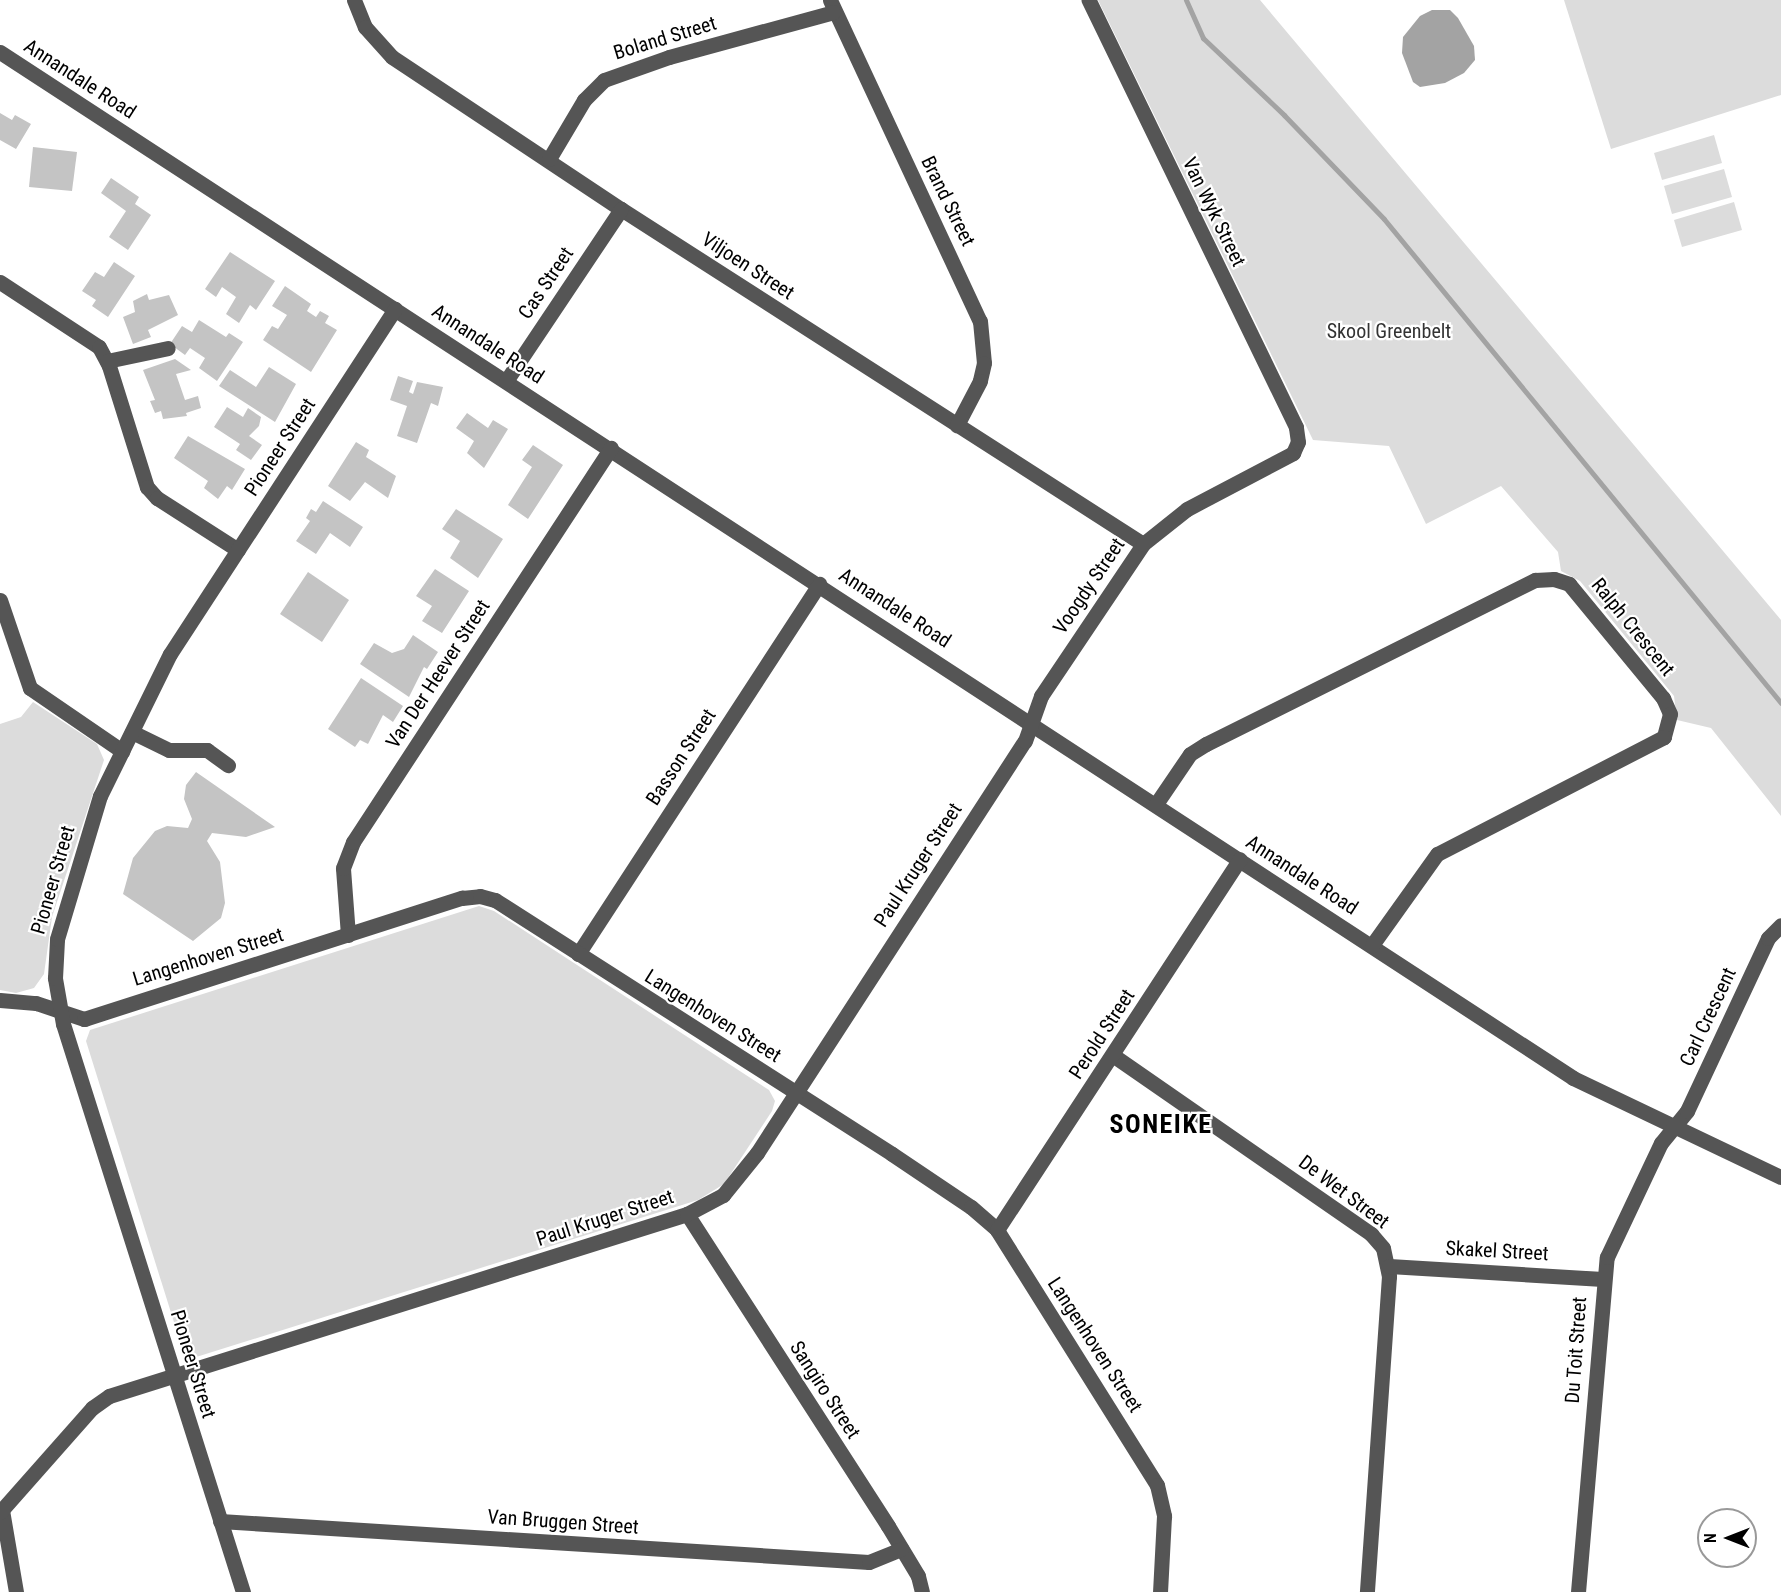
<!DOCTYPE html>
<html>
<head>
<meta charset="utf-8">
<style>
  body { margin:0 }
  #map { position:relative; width:1781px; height:1592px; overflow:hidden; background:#fff; font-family:"Roboto Condensed",sans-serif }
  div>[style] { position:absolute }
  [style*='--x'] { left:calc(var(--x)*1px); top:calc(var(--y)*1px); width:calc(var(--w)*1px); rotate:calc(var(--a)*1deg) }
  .green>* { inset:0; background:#dcdcdc }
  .water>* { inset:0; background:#a3a3a3 }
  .stream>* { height:5px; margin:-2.5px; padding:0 2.5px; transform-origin:2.5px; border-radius:2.5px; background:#a3a3a3 }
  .building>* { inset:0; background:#c4c4c4 }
  .minor>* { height:15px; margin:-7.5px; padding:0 7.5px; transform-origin:7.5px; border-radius:7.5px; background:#555 }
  span { translate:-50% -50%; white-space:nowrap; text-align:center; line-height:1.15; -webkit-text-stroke:4.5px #fff; paint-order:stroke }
  .street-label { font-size:20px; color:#000 }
  .park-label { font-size:20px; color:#333 }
  .district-label { font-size:26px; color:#000; font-weight:700; letter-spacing:1.5px }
  .north { position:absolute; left:1697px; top:1508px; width:60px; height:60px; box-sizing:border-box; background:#fff; border:2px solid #999; border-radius:50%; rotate:270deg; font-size:16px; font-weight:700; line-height:24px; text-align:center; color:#000 }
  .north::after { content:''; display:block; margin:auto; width:21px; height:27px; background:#000; clip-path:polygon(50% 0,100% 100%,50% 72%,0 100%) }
</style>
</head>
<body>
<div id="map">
  <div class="green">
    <div style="clip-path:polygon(1098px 0,1260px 0,1781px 620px,1781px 816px,1711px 728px,1677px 720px,1674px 696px,1580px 581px,1561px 571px,1558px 552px,1501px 486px,1426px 524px,1389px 446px,1313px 440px)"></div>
    <div style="clip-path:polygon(1564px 0,1781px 0,1781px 95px,1611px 149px)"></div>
    <div style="clip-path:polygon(1714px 135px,1722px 163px,1662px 180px,1654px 153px)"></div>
    <div style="clip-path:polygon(1724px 169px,1732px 197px,1672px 214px,1664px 186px)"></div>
    <div style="clip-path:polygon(1734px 202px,1742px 230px,1682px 247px,1674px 220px)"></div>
    <div style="clip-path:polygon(33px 702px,97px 744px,104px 760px,52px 917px,44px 974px,34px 988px,16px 993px,0 990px,0 724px,21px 717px)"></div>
    <div style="clip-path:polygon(479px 906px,494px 911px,769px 1090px,775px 1101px,772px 1111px,724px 1184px,698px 1200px,193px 1358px,183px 1351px,86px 1041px,90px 1030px)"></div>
  </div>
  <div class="water">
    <div style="clip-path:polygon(1432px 10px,1450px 10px,1458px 18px,1474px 46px,1475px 60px,1464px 73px,1445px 83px,1420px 87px,1413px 82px,1402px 53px,1403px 37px,1420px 16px)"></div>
  </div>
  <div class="stream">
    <div style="--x:1186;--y:0;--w:42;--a:65.9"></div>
    <div style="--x:1203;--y:38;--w:112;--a:43.5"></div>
    <div style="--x:1284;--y:115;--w:144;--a:46.1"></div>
    <div style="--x:1384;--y:219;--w:626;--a:50.64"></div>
  </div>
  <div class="building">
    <div style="clip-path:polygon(0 113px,12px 120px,15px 115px,31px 124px,16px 149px,0 140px)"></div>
    <div style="clip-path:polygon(33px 147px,77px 152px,72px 191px,29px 187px)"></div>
    <div style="clip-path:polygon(111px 178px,139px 197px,135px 204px,151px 215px,128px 250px,109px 237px,126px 211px,101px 193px)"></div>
    <div style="clip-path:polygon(230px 252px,275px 281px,256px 310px,250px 305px,239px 323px,226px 314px,236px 297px,222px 287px,216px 297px,205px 289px)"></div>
    <div style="clip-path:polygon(114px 262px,135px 276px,108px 317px,92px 306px,96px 300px,82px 291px,95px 272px,104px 277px)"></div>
    <div style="clip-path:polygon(285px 286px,311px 304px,307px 311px,316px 317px,320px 311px,329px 316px,325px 323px,337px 330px,311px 372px,263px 340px,272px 326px,278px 329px,287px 315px,272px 306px)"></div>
    <div style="clip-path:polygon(147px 294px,149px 300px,169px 295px,178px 315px,148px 330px,151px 337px,133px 344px,123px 317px,135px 312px,133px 301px)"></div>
    <div style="clip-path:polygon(199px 320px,226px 337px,229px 333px,243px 342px,217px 381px,199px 368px,205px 358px,190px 348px,185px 355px,170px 344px,182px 326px,192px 332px)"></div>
    <div style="clip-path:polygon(175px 359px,191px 370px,176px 374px,185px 400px,198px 396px,201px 408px,186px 413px,187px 416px,163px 419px,161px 411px,155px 413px,150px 401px,155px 400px,143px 370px)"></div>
    <div style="clip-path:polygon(269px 367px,296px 384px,275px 422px,219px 386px,230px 370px,256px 387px)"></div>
    <div style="clip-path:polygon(398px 376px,413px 381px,409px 392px,413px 394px,417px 382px,443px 387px,438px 406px,431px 403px,417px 443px,397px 436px,407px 406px,390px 400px)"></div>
    <div style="clip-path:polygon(227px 407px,243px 417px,248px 408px,261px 417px,259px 426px,249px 436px,262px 445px,251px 460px,236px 450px,240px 444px,214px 427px)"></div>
    <div style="clip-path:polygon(467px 413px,488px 428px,493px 420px,508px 429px,484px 468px,467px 453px,474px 441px,456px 428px)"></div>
    <div style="clip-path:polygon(188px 436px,245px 469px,232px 490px,227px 486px,218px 499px,204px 488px,208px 481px,174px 458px)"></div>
    <div style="clip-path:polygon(356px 442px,369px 450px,366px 457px,396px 476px,388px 498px,365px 482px,350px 501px,328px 486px)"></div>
    <div style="clip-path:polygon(533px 445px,563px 465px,528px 519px,508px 505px,532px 467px,522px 460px)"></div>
    <div style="clip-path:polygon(323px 501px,363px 527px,350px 547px,330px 533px,316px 554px,296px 541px,310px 521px,306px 518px,311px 509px,316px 512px)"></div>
    <div style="clip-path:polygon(456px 509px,503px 539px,478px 578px,450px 558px,460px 541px,442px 529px)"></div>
    <div style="clip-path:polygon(435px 569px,469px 591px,442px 633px,422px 621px,432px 606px,416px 596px)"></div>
    <div style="clip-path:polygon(308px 572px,349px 600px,322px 642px,280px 614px)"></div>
    <div style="clip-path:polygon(413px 635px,438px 652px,427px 669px,424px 667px,409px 697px,360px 664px,374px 643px,392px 653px,404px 649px)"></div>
    <div style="clip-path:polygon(361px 678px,403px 706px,393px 722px,383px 715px,368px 744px,360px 740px,355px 747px,328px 729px)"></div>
    <div style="clip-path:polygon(196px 772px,275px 827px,246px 837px,212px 833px,207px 841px,220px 862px,225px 903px,221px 918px,193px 941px,123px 894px,133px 858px,155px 831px,167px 826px,188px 828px,192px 819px,184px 799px,186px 785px)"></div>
  </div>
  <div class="minor">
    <div style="--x:354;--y:0;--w:29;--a:68"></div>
    <div style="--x:365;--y:27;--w:40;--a:48"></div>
    <div style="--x:392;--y:57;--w:275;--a:33.6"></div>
    <div style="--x:621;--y:209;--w:620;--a:32.69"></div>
    <div style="--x:830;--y:0;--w:354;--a:65"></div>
    <div style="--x:980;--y:321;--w:42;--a:84.6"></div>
    <div style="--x:984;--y:363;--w:18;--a:103"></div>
    <div style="--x:980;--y:381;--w:50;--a:117.6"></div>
    <div style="--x:0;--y:52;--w:1878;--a:33.11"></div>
    <div style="--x:1573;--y:1078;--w:230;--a:25.5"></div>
    <div style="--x:549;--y:159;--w:69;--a:-59.3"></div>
    <div style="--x:584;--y:100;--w:28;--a:-45"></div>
    <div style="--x:604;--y:80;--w:69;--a:-19.5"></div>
    <div style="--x:669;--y:57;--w:170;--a:-15.3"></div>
    <div style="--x:0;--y:282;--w:118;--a:33.3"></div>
    <div style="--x:99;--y:347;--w:21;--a:62"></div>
    <div style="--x:109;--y:366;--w:127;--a:72.6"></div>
    <div style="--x:147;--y:487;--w:15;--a:48"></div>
    <div style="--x:157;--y:498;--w:96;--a:32.7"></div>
    <div style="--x:107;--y:361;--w:62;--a:-12"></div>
    <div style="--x:506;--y:381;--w:207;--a:-56.2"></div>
    <div style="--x:0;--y:600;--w:93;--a:71.2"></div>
    <div style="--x:30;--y:688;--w:112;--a:34.4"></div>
    <div style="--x:132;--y:732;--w:41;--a:25.9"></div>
    <div style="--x:169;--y:750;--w:38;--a:0"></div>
    <div style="--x:207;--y:750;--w:26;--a:36"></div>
    <div style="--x:1156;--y:804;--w:60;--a:-55.8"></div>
    <div style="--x:1190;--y:754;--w:19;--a:-32"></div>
    <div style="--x:1206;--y:744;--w:368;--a:-26.5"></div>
    <div style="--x:1535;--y:580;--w:19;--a:-3"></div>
    <div style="--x:1554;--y:579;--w:16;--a:18"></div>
    <div style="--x:1569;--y:584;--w:148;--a:50.5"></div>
    <div style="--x:1663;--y:698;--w:17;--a:66"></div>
    <div style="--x:1670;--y:714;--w:24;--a:105"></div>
    <div style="--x:1664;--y:737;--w:255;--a:152.7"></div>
    <div style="--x:1437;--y:854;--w:112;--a:125.5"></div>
    <div style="--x:348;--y:935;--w:67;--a:-94.3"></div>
    <div style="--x:343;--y:868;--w:28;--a:-69"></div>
    <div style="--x:353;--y:842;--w:471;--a:-56.8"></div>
    <div style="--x:578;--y:954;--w:442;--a:-56.9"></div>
    <div style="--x:0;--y:1000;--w:36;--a:5"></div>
    <div style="--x:36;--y:1003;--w:51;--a:18.4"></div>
    <div style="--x:84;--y:1019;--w:397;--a:-17.8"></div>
    <div style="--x:462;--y:898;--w:18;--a:-6"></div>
    <div style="--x:480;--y:896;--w:16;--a:15"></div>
    <div style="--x:495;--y:900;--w:471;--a:32.6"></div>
    <div style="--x:892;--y:1154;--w:95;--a:33.9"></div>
    <div style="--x:971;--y:1207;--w:35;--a:41"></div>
    <div style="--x:997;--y:1230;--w:301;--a:57.9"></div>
    <div style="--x:1157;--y:1485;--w:32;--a:77"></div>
    <div style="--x:1164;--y:1516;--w:76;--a:93"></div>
    <div style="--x:1114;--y:1056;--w:313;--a:34.7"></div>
    <div style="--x:1371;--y:1234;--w:18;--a:49"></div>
    <div style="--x:1383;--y:1248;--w:29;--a:78"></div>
    <div style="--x:1389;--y:1276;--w:317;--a:94"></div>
    <div style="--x:687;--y:1214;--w:371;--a:57.2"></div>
    <div style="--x:888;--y:1526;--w:58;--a:59"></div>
    <div style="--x:918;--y:1576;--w:16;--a:76"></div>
    <div style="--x:997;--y:1230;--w:443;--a:-56.8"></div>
    <div style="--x:1389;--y:1266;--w:214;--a:3.5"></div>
    <div style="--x:2;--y:1510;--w:83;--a:80.3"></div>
    <div style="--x:0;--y:1512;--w:139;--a:-48.5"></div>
    <div style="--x:92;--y:1408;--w:21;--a:-35"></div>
    <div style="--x:109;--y:1396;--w:606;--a:-17.48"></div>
    <div style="--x:687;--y:1214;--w:41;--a:-27.8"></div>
    <div style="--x:723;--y:1195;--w:54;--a:-51"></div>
    <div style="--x:757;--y:1153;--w:491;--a:-57"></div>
    <div style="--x:1025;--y:741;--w:48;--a:-70.4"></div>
    <div style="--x:1041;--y:696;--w:183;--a:-56.1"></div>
    <div style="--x:1143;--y:544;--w:56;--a:-38.5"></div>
    <div style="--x:1187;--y:509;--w:120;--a:-27.8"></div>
    <div style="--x:1293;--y:453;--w:12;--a:-66"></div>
    <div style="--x:1298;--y:442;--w:15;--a:-98"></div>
    <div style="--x:1296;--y:427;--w:475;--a:-115.9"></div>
    <div style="--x:220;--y:1521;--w:650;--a:3.61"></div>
    <div style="--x:869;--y:1562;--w:35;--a:-22"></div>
    <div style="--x:243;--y:1592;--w:596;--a:-107.58"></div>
    <div style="--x:63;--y:1024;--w:47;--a:-99.9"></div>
    <div style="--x:55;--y:978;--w:39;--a:-87"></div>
    <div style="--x:57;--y:939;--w:149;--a:-73.3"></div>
    <div style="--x:100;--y:796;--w:158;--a:-63.8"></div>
    <div style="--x:170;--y:654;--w:412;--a:-56.9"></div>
    <div style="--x:1578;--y:1592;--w:336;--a:-85.1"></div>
    <div style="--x:1607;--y:1257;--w:126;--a:-64.7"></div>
    <div style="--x:1661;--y:1143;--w:41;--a:-50.9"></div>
    <div style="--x:1687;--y:1111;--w:191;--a:-64.9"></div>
    <div style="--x:1768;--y:938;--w:18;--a:-45"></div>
  </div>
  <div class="street-label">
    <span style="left:665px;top:38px;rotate:-17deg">Boland Street</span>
    <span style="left:80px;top:79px;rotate:33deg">Annandale Road</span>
    <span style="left:948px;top:201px;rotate:64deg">Brand Street</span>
    <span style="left:1214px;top:212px;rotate:64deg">Van Wyk Street</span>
    <span style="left:748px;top:266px;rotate:33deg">Viljoen Street</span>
    <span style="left:546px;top:283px;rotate:-56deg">Cas Street</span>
    <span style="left:488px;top:344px;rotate:33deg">Annandale Road</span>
    <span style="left:280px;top:447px;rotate:-57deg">Pioneer Street</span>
    <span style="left:1089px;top:586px;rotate:-56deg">Voogdy Street</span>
    <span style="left:895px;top:608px;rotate:33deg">Annandale Road</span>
    <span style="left:1633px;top:627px;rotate:51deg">Ralph Crescent</span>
    <span style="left:438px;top:674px;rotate:-57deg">Van Der Heever Street</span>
    <span style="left:681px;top:757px;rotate:-57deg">Basson Street</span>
    <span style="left:918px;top:865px;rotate:-57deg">Paul Kruger Street</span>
    <span style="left:1302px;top:875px;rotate:33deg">Annandale Road</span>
    <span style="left:53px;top:880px;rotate:-74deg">Pioneer Street</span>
    <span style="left:208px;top:957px;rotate:-17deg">Langenhoven Street</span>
    <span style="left:713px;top:1016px;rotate:32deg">Langenhoven Street</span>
    <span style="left:1708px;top:1017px;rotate:-65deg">Carl Crescent</span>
    <span style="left:1102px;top:1034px;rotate:-57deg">Perold Street</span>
    <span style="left:1344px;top:1192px;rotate:37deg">De Wet Street</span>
    <span style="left:605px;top:1218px;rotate:-18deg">Paul Kruger Street</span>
    <span style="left:1497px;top:1251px;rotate:3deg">Skakel Street</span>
    <span style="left:1095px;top:1345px;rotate:57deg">Langenhoven Street</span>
    <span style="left:1576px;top:1350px;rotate:-86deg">Du Toit Street</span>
    <span style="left:193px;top:1364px;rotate:73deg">Pioneer Street</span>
    <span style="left:825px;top:1390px;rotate:57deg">Sangiro Street</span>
    <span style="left:563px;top:1522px;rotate:4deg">Van Bruggen Street</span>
  </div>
  <div class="park-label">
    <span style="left:1389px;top:331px">Skool Greenbelt</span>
  </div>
  <div class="district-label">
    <span style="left:1161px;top:1125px">SONEIKE</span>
  </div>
  <div class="north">N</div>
</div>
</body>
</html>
